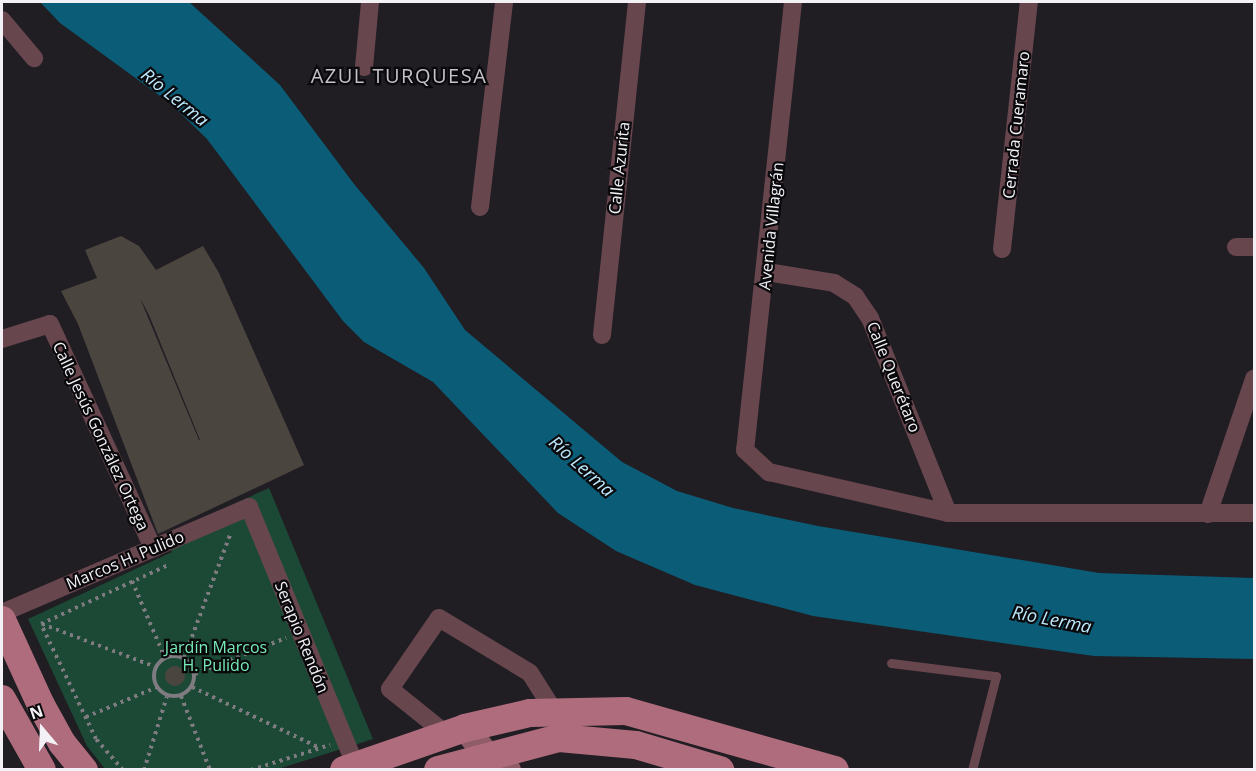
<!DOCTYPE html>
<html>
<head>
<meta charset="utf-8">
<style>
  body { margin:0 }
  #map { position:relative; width:1256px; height:771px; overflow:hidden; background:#201d23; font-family:"Open Sans",sans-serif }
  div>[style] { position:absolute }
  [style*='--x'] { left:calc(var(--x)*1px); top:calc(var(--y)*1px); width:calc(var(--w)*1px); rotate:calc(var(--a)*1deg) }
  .green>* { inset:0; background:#1b4935 }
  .water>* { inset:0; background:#0b5c77 }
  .building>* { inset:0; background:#4b4540 }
  .round { border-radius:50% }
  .path>* { height:4px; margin-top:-2px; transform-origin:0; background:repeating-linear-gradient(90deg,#7e7b81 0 3px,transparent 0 7.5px) }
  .path>.ring { margin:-2px; padding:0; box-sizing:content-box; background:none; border:4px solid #7e7b81; border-radius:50% }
  .lane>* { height:9px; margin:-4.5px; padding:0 4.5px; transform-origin:4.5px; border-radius:4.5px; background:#67464e }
  .street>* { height:18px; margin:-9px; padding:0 9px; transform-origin:9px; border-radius:9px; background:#67464e }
  .secondary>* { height:26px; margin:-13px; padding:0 13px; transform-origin:13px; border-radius:13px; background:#905c68 }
  .primary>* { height:28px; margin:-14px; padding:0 14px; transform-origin:14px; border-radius:14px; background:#af6c7c }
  span { translate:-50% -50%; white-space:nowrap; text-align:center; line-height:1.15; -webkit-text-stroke:4.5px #09080b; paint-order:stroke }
  .street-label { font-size:16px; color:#f3f1f6 }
  .park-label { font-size:16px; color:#76edb8 }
  .water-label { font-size:18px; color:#bce8fc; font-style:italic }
  .quarter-label { font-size:20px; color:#c4c1c9; letter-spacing:1.5px }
  .frame { position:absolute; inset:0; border:3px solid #f3f1f6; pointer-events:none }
  .north { position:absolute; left:12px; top:699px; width:60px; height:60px; -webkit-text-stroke:4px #09080b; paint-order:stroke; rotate:341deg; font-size:16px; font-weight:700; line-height:24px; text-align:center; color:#f3f1f6 }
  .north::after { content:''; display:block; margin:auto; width:21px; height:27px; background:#f3f1f6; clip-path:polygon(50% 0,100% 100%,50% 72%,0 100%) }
</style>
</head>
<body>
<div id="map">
  <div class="green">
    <div style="clip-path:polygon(269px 488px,373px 739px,278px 769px,105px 769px,87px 746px,28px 619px,172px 552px,165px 535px)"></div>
  </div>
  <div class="water">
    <div style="clip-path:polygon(40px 2px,189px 2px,280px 85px,354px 184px,424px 268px,465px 330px,622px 462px,677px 491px,733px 508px,818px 526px,1099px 573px,1254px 578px,1254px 659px,1094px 656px,813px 616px,695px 585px,616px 551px,558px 513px,433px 382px,364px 342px,343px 321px,207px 139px,171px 104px,60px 23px)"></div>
  </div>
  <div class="building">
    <div style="clip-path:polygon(evenodd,121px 236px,139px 246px,156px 270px,203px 246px,219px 273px,304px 465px,158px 534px,78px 324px,61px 291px,97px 278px,85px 250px,121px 236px,140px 298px,149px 315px,200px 440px,199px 440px,140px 298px)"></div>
    <div class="round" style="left:165px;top:666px;width:20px;height:20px"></div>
  </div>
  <div class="path">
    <div style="--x:132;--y:581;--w:84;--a:66.8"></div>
    <div style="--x:42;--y:624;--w:122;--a:20.7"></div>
    <div class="ring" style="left:154px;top:656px;width:36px;height:36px"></div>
    <div style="--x:184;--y:658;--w:131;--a:-69.5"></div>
    <div style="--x:195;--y:674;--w:98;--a:-21.6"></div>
    <div style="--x:192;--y:687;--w:142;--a:25.5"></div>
    <div style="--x:181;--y:696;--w:79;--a:68.6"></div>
    <div style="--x:86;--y:717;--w:77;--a:-22.9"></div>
    <div style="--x:123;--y:770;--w:41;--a:-131.1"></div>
    <div style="--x:96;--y:739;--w:127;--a:-115.6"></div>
    <div style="--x:41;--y:624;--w:142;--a:-24.9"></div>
    <div style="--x:144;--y:770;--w:77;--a:-72.7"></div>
    <div style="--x:251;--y:770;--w:83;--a:-17.6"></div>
  </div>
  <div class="lane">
    <div style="--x:891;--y:663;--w:106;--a:7.1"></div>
    <div style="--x:996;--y:676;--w:97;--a:104.3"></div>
  </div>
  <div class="street">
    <div style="--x:793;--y:2;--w:451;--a:96.1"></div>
    <div style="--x:745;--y:450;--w:33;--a:43"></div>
    <div style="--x:769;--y:472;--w:184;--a:12.9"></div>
    <div style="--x:948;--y:513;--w:306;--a:0"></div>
    <div style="--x:2;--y:20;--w:50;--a:49.9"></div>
    <div style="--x:364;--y:67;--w:65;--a:-84.7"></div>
    <div style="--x:480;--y:207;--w:206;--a:-83.3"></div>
    <div style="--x:1236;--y:247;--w:18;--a:0"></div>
    <div style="--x:1002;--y:249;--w:248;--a:-83.8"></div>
    <div style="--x:767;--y:272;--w:68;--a:9.3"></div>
    <div style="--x:834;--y:283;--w:25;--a:32"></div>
    <div style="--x:855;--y:296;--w:27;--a:56"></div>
    <div style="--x:870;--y:318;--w:210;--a:68.2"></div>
    <div style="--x:602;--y:335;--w:335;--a:-84"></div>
    <div style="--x:2;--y:339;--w:50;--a:-17.4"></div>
    <div style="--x:50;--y:324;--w:247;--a:65.3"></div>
    <div style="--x:1208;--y:514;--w:143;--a:-71.2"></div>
    <div style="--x:2;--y:613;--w:269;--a:-23.2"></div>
    <div style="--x:249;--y:507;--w:280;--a:67.6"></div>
    <div style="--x:446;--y:734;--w:72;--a:-141.2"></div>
    <div style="--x:390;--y:689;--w:86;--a:-55.4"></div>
    <div style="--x:439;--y:618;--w:106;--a:31.1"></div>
    <div style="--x:530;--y:673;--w:45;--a:57.7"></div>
    <div style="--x:554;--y:711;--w:10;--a:79"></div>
  </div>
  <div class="secondary">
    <div style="--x:465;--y:728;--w:35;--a:51"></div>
    <div style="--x:487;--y:755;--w:26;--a:36"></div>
  </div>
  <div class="primary">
    <div style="--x:2;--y:620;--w:94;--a:65.4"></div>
    <div style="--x:41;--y:705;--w:43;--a:61.1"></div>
    <div style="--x:62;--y:743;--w:35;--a:51"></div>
    <div style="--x:2;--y:699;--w:81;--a:60.6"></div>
    <div style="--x:344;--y:770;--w:128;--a:-19.1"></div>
    <div style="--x:465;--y:728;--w:67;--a:-13"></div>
    <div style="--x:530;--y:713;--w:96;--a:-1.2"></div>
    <div style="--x:626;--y:711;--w:217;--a:15.8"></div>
    <div style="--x:438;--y:770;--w:125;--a:-14.8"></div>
    <div style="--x:559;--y:738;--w:77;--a:5.2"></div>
    <div style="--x:636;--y:745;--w:88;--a:16.6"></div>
  </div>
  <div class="street-label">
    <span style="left:1016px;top:125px;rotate:-84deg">Cerrada Cueramaro</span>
    <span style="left:619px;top:168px;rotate:-84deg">Calle Azurita</span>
    <span style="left:771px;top:226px;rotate:-84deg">Avenida Villagrán</span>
    <span style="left:894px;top:377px;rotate:68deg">Calle Querétaro</span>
    <span style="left:101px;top:436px;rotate:65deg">Calle Jesús González Ortega</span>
    <span style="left:125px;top:560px;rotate:-23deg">Marcos H. Pulido</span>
    <span style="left:302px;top:637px;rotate:68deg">Serapio Rendón</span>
  </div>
  <div class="park-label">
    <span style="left:216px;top:656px">Jardín Marcos<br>H. Pulido</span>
  </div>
  <div class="water-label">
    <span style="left:175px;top:97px;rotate:39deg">Río Lerma</span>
    <span style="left:582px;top:466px;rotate:42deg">Río Lerma</span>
    <span style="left:1052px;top:619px;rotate:11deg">Río Lerma</span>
  </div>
  <div class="quarter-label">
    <span style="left:399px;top:75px">AZUL TURQUESA</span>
  </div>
  <div class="frame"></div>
  <div class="north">N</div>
</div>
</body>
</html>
